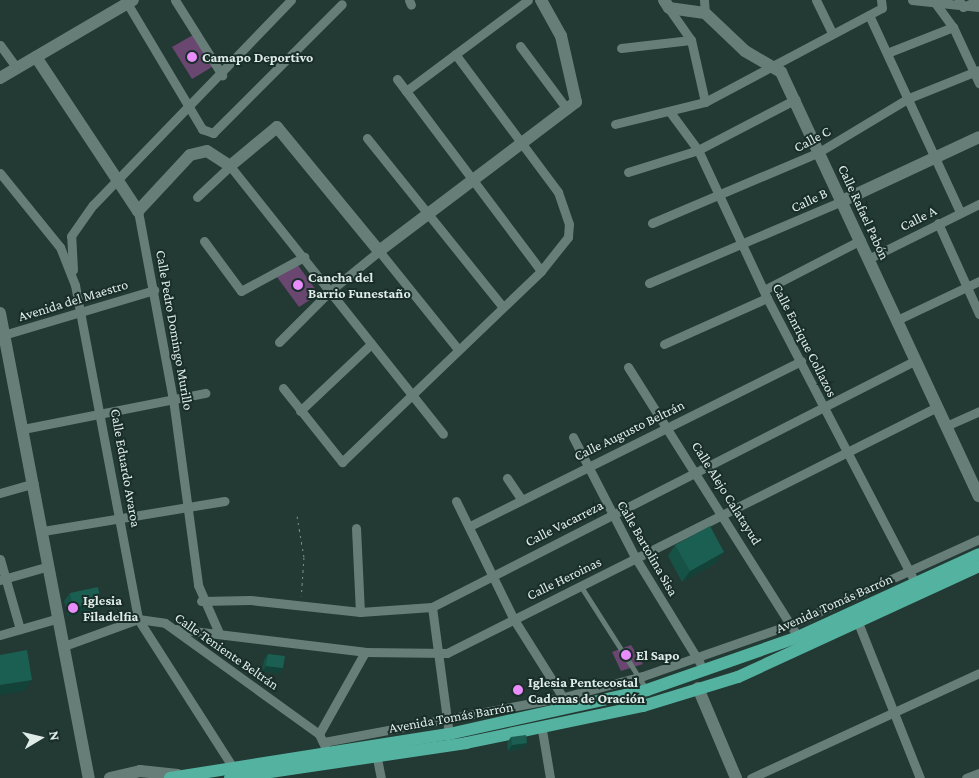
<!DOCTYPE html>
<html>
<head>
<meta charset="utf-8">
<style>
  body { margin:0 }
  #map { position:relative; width:979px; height:778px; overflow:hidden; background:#233933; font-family:"Crimson Pro",serif }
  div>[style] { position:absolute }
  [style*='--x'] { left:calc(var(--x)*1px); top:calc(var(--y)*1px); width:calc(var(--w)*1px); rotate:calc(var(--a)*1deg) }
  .green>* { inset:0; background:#6a4770 }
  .path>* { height:1px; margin-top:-0.5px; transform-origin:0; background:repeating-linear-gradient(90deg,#7e908b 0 2.5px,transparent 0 6.5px) }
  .lane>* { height:4.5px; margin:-2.25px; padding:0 2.25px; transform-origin:2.25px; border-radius:2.25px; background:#677e78 }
  .street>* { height:9px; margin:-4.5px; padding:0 4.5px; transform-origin:4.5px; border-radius:4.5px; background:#677e78 }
  .secondary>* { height:12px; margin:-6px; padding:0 6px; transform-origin:6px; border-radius:6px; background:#677e78 }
  .primary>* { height:12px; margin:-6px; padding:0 6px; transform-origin:6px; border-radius:6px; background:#54b2a0 }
  .wall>* { inset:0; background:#175247 }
  .shaded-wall>* { inset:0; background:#134239 }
  .building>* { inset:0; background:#1b5f52 }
  .dots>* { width:14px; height:14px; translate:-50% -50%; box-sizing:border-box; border:2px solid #192e29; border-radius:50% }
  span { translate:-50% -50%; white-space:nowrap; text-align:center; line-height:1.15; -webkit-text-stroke:4px #192e29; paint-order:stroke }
  .poi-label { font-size:14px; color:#dfece8; font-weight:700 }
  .left { translate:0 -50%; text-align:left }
  .street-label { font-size:14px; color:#dfece8 }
  .north { position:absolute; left:15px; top:713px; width:50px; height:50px; -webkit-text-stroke:4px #192e29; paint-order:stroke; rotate:81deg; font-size:14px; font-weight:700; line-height:20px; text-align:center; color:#dfece8 }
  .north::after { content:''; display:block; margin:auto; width:18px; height:22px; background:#dfece8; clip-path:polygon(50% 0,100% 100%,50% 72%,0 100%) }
</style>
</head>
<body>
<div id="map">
  <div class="green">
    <div style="clip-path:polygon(193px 35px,212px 67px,192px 79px,172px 47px)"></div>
    <div style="clip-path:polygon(297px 264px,319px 294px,299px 307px,277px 277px)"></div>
    <div style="clip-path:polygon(631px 645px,643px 664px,621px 671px,612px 652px)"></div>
  </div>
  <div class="path">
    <div style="--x:297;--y:516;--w:42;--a:80.3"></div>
    <div style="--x:304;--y:557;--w:39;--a:94"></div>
  </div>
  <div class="lane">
    <div style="--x:581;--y:586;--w:121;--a:57.5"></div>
  </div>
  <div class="street">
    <div style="--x:175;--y:0;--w:89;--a:57.9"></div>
    <div style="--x:409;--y:0;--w:5;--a:68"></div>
    <div style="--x:704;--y:0;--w:13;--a:86"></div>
    <div style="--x:816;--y:0;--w:37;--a:64"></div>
    <div style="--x:912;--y:0;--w:67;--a:6"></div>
    <div style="--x:959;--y:0;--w:8;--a:60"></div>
    <div style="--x:963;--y:7;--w:17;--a:-24"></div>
    <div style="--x:127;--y:3;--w:147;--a:59.2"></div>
    <div style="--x:202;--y:129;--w:12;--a:20"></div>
    <div style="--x:213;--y:133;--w:182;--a:-45"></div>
    <div style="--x:936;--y:4;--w:29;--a:54"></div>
    <div style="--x:953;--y:27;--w:62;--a:65.1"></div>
    <div style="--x:869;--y:15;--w:217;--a:65.2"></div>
    <div style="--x:0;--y:45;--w:29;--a:54"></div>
    <div style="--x:520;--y:46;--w:79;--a:53.3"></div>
    <div style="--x:621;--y:48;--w:70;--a:-6.5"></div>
    <div style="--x:887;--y:53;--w:71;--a:-21.5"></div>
    <div style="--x:397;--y:79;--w:240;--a:53.1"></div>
    <div style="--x:406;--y:91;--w:152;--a:-36.7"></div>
    <div style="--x:705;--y:102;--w:200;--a:-28"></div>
    <div style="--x:882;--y:8;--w:8;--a:-97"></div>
    <div style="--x:670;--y:112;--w:47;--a:53.6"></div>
    <div style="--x:698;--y:150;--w:163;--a:65"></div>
    <div style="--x:767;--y:298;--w:314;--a:62.5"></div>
    <div style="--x:615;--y:124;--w:93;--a:-13.7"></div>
    <div style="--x:705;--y:102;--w:64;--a:-102.7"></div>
    <div style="--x:691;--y:40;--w:39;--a:-125"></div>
    <div style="--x:367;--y:138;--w:216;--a:51.2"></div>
    <div style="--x:628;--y:172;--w:73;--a:-17.4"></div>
    <div style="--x:698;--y:150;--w:110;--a:-27.5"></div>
    <div style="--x:0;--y:173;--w:95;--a:51"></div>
    <div style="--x:60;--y:247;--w:41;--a:68.5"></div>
    <div style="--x:75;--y:285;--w:340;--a:79.3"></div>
    <div style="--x:138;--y:619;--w:174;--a:57.4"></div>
    <div style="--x:197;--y:197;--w:45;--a:-43.2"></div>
    <div style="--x:230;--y:166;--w:342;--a:51.5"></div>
    <div style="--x:138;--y:211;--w:191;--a:79.5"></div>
    <div style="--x:173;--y:399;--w:188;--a:82.3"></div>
    <div style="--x:198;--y:585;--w:52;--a:66.4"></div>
    <div style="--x:652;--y:223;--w:181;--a:-23"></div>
    <div style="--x:819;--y:152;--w:105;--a:-31"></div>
    <div style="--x:909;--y:98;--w:75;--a:-21.8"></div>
    <div style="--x:938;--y:223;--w:100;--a:65.7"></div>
    <div style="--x:204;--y:241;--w:62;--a:53.5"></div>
    <div style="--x:241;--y:291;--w:72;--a:-28.4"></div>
    <div style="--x:870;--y:258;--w:122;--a:-26.4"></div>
    <div style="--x:73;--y:270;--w:34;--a:-93"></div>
    <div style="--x:71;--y:236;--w:38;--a:-55"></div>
    <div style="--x:93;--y:205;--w:285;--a:-46"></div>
    <div style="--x:649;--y:283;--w:210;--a:-23"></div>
    <div style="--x:764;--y:290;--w:109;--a:-27.3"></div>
    <div style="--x:897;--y:320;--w:91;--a:-25.4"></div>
    <div style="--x:0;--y:336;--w:161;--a:-16.6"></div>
    <div style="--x:279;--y:342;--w:72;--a:-45"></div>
    <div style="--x:330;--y:291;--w:63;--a:-39.2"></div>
    <div style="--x:379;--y:251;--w:124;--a:51.2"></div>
    <div style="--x:664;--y:344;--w:113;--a:-24.1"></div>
    <div style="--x:628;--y:367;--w:319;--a:57.8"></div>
    <div style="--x:283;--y:388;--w:95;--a:51.4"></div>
    <div style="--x:342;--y:462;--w:276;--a:-43.8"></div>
    <div style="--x:541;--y:271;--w:43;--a:-51.5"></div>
    <div style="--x:568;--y:237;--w:13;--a:-86"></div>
    <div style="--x:569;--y:224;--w:34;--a:-109"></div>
    <div style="--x:558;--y:192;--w:172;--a:-126.7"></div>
    <div style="--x:300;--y:411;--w:98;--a:-43.3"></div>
    <div style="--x:946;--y:426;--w:36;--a:-24"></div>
    <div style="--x:23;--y:429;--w:186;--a:-11.2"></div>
    <div style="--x:573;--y:437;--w:135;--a:62.7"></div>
    <div style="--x:635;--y:557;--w:124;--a:58.5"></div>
    <div style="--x:507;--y:478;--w:25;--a:56"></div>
    <div style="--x:0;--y:493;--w:35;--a:-16"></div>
    <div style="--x:456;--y:501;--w:130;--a:64"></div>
    <div style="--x:513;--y:618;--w:99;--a:57.8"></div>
    <div style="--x:470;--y:526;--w:370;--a:-26.5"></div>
    <div style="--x:356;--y:528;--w:84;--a:87.3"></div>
    <div style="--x:43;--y:531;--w:184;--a:-9.4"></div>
    <div style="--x:0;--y:559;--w:73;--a:74.1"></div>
    <div style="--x:0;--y:580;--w:51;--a:-15.9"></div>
    <div style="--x:201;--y:601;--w:49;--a:-1.2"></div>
    <div style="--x:250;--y:600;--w:111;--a:6.2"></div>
    <div style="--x:360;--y:612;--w:72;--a:-4"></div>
    <div style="--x:432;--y:607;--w:543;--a:-27.04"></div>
    <div style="--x:432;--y:607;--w:128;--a:82.4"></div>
    <div style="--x:857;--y:620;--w:170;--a:68.3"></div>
    <div style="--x:176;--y:629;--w:190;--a:6.9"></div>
    <div style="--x:365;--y:652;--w:82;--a:0.7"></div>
    <div style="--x:447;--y:653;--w:548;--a:-26.66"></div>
    <div style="--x:0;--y:635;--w:61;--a:-16.1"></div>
    <div style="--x:64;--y:646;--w:79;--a:-20"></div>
    <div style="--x:138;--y:619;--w:27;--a:8"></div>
    <div style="--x:165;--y:623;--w:190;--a:35.8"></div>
    <div style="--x:319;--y:734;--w:14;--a:65"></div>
    <div style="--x:542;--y:730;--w:49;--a:80.5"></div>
    <div style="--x:319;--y:734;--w:94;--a:-60.7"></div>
    <div style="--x:324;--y:742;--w:244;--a:-10.6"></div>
    <div style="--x:564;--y:697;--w:82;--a:-14.9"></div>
    <div style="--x:643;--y:676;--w:158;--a:-19.2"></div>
    <div style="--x:792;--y:624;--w:205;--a:-24.4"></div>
    <div style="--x:376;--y:753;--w:25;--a:79"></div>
    <div style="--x:751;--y:778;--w:251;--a:-24.7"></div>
    <div style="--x:966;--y:778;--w:14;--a:-21"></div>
  </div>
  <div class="secondary">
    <div style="--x:664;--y:0;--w:9;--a:58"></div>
    <div style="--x:669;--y:8;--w:36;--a:8"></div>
    <div style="--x:705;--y:13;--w:55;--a:43.5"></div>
    <div style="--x:745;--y:51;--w:42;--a:30.3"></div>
    <div style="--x:781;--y:72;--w:468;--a:65"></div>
    <div style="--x:36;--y:57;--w:185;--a:56.5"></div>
    <div style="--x:138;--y:211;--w:76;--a:-47.1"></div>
    <div style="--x:190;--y:155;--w:17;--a:-13"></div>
    <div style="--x:207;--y:151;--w:27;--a:33"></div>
    <div style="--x:230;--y:166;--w:61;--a:-39.7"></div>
    <div style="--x:277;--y:127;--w:161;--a:50.6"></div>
    <div style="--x:379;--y:251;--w:247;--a:-37.1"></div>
    <div style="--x:576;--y:102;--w:68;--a:-102.8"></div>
    <div style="--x:561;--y:36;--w:41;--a:-119.1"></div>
    <div style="--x:0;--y:78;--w:154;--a:-30.4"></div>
    <div style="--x:842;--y:201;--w:151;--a:-25"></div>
    <div style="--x:0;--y:313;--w:473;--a:79.2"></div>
    <div style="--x:698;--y:688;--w:98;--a:67.1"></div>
    <div style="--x:110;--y:778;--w:31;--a:-13"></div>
    <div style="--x:140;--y:771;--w:38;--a:6"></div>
  </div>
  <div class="primary">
    <div style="--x:170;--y:778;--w:282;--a:-9"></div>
    <div style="--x:449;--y:734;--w:203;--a:-12.5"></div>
    <div style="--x:647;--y:690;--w:160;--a:-19.3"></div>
    <div style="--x:798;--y:637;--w:199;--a:-24.6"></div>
    <div style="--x:230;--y:778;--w:239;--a:-8.4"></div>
    <div style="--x:466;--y:743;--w:181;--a:-11.8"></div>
    <div style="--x:643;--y:706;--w:99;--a:-17"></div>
    <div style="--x:738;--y:677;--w:265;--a:-24.7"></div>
  </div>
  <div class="wall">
    <div style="clip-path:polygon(675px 545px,716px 563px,682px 582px,668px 556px)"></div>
    <div style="clip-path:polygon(70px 593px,101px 602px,95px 611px,68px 616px,64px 601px)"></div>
    <div style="clip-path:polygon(268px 654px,283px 668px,279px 674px,262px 671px,264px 660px)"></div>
    <div style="clip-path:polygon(511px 737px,527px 743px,523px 748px,508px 751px,507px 743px)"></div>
  </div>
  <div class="shaded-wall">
    <div style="clip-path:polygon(724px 552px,716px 563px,682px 582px,690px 571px)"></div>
    <div style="clip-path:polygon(101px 602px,95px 611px,68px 616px,73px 608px)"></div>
    <div style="clip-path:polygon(266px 666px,283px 668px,279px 674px,262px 671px)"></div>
    <div style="clip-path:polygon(32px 680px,24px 691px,0 695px,0 685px)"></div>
    <div style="clip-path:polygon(527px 743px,523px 748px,508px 751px,512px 745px)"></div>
  </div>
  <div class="building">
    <div style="clip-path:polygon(710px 526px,724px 552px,690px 571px,675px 545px)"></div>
    <div style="clip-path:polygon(98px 587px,101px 602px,73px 608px,70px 593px)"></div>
    <div style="clip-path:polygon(27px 650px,32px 680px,0 685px,0 655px)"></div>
    <div style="clip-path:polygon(268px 654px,285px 656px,283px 668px,266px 666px)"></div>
    <div style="clip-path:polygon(526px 735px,527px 743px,512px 745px,511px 737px)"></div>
  </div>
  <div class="dots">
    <div style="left:192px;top:57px;background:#ea8dfc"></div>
    <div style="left:298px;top:285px;background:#ea8dfc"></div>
    <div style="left:73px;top:608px;background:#ea8dfc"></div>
    <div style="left:626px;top:655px;background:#ea8dfc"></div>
    <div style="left:518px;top:690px;background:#ea8dfc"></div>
  </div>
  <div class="poi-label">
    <span class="left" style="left:202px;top:57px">Camapo Deportivo</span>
    <span class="left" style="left:308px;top:285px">Cancha del<br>Barrio Funestaño</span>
    <span class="left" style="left:83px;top:608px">Iglesia<br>Filadelfia</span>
    <span class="left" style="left:636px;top:655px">El Sapo</span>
    <span class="left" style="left:528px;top:690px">Iglesia Pentecostal<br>Cadenas de Oración</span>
  </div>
  <div class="street-label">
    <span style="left:812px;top:139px;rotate:-28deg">Calle C</span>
    <span style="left:809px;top:200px;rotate:-25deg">Calle B</span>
    <span style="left:864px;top:212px;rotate:65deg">Calle Rafael Pabón</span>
    <span style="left:918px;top:218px;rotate:-27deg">Calle A</span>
    <span style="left:73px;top:300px;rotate:-17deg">Avenida del Maestro</span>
    <span style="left:175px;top:330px;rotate:80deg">Calle Pedro Domingo Murillo</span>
    <span style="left:805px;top:340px;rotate:63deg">Calle Enrique Collazos</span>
    <span style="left:629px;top:430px;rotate:-26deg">Calle Augusto Beltrán</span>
    <span style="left:126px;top:468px;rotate:80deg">Calle Eduardo Avaroa</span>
    <span style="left:727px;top:493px;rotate:58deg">Calle Alejo Calatayud</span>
    <span style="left:564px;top:523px;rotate:-27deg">Calle Vacarreza</span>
    <span style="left:648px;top:548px;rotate:60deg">Calle Bartolina Sisa</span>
    <span style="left:564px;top:578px;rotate:-26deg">Calle Heroinas</span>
    <span style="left:834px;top:603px;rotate:-24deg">Avenida Tomás Barrón</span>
    <span style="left:227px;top:651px;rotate:35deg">Calle Teniente Beltrán</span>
    <span style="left:451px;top:717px;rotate:-10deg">Avenida Tomás Barrón</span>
  </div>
  <div class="north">N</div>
</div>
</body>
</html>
